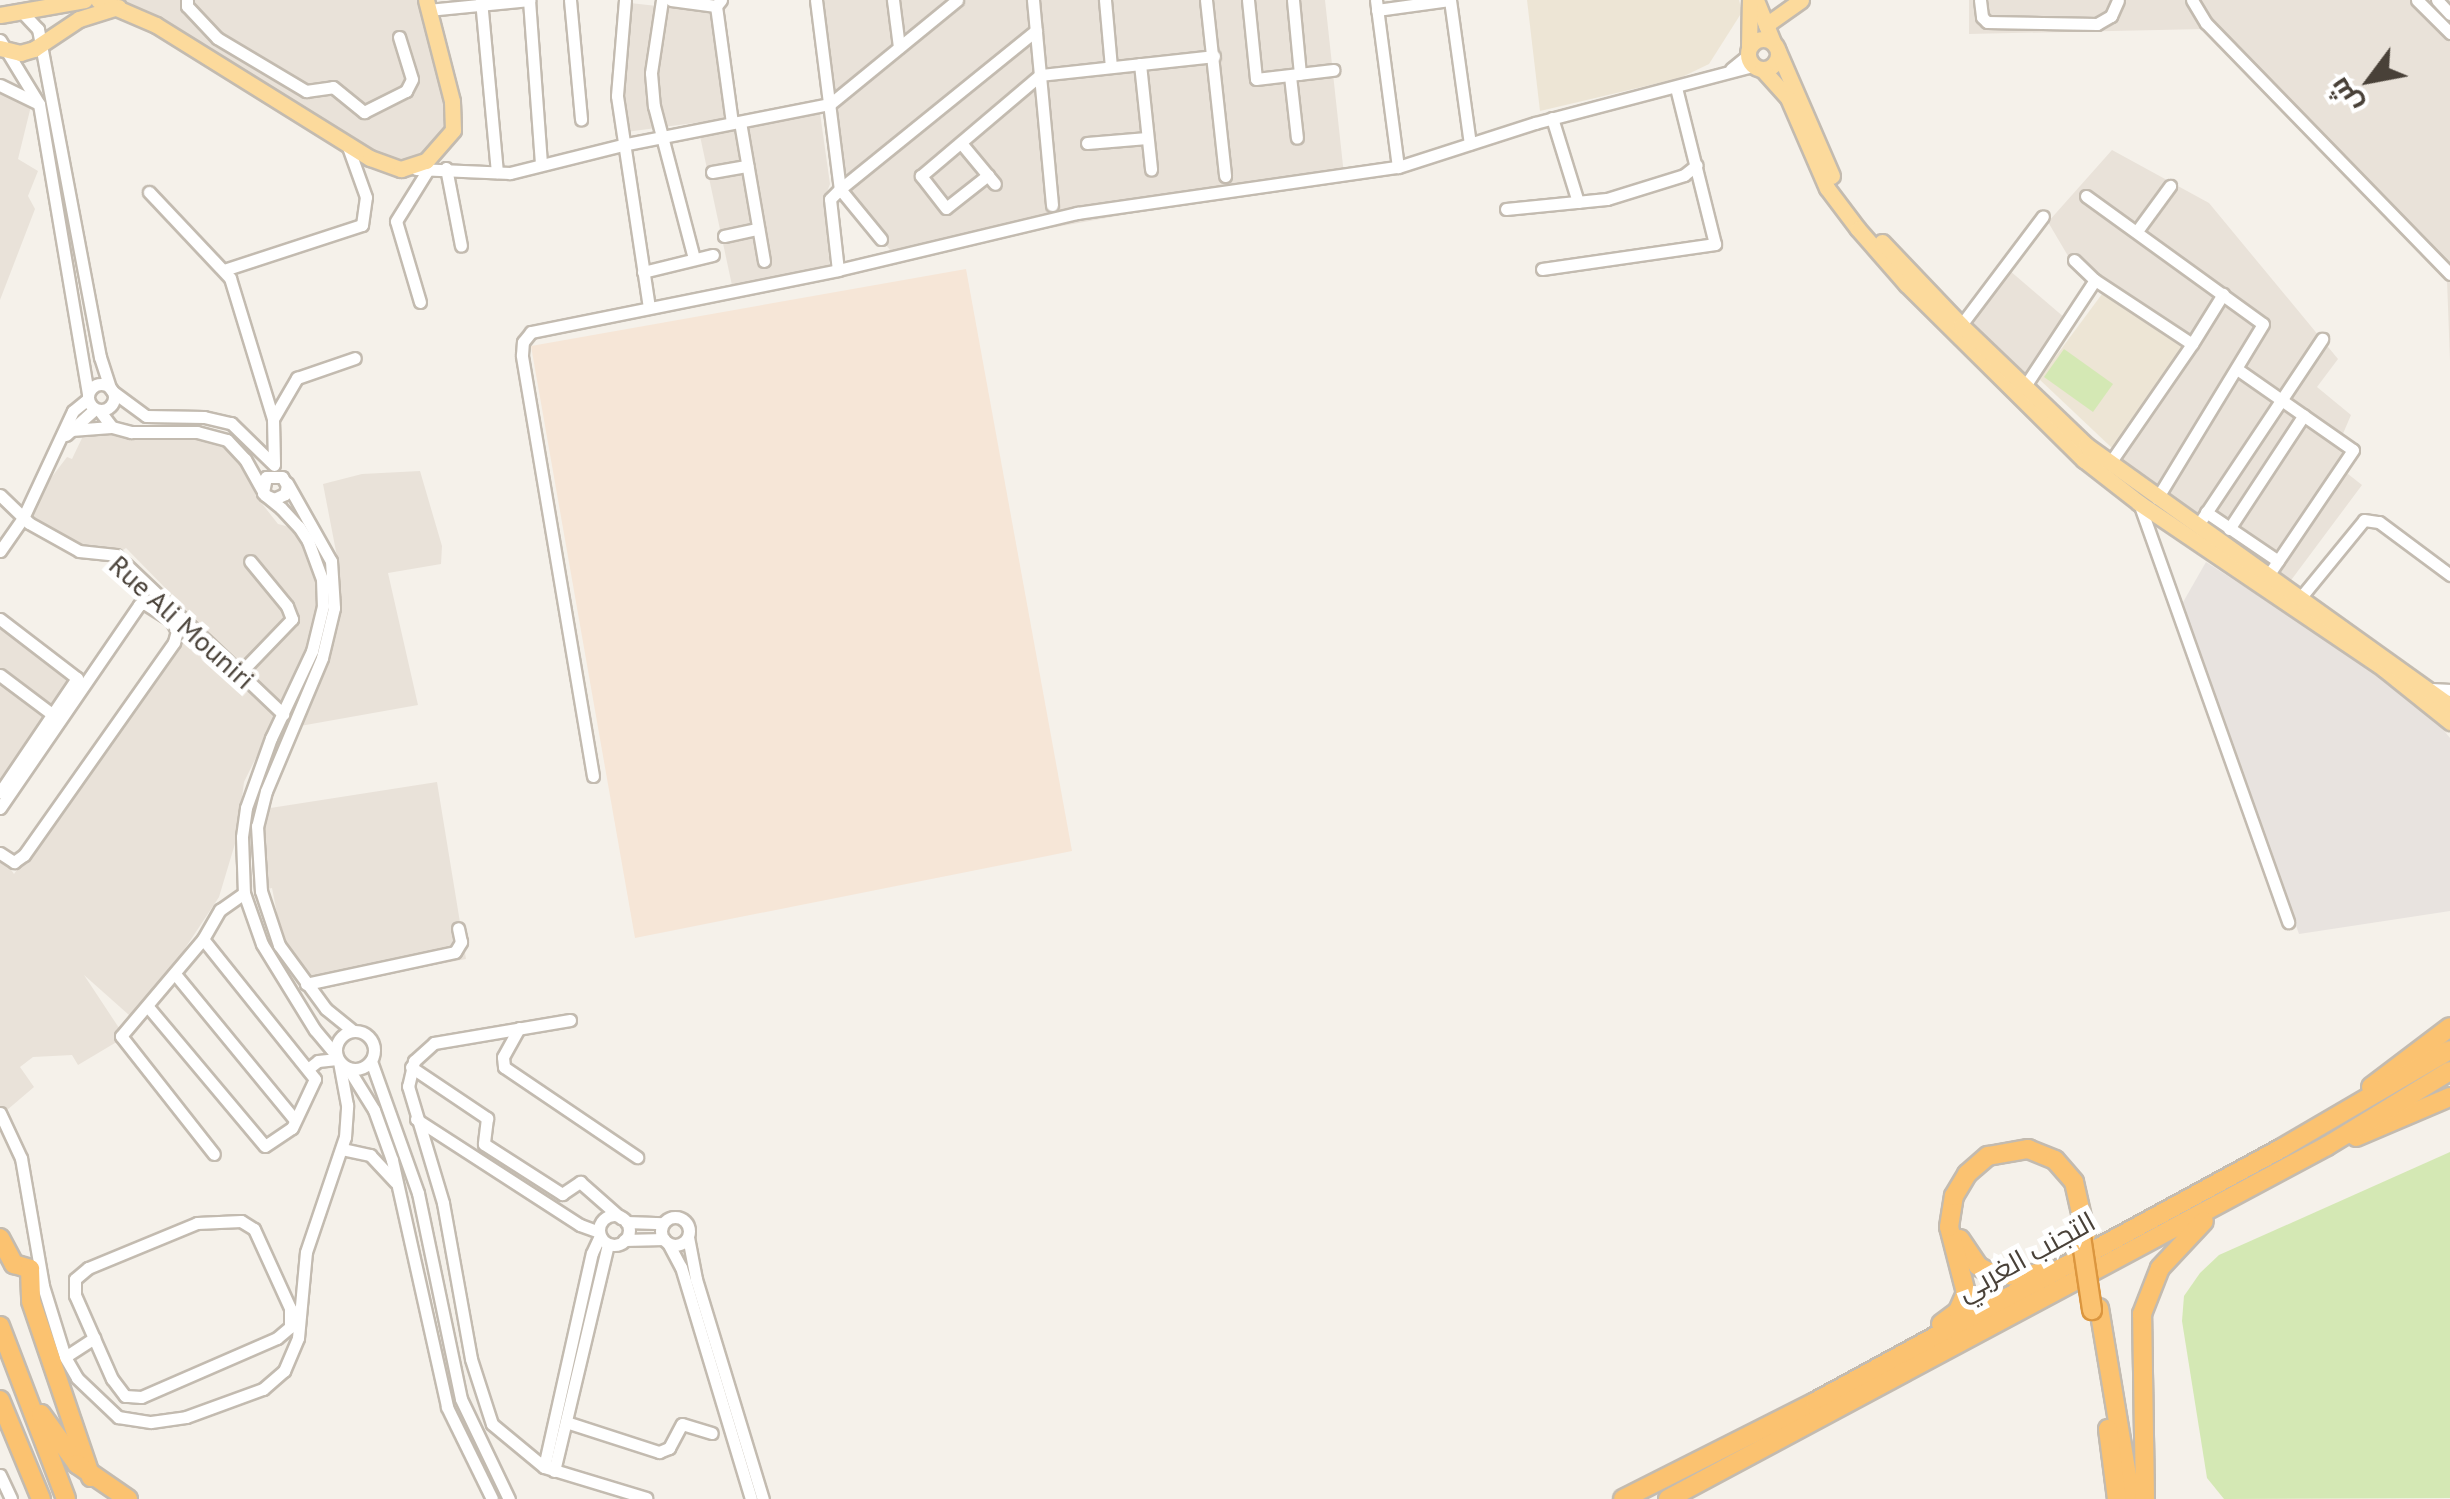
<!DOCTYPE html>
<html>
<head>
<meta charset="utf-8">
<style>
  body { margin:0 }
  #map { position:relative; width:2450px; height:1499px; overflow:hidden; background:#f5f1ea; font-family:"PT Sans",Cairo,sans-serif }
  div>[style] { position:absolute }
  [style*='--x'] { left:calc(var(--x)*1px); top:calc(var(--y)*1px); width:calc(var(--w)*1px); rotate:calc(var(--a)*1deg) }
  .residential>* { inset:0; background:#e9e2d9 }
  .commercial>* { inset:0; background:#f6e6d7 }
  .industrial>* { inset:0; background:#e8e3df }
  .education>* { inset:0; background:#ede5d5 }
  .green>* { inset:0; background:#d4e8b4 }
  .roads { filter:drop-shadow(2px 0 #c3bbb0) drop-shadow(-2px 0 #c3bbb0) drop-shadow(0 2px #c3bbb0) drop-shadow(0 -2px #c3bbb0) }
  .minor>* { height:11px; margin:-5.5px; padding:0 5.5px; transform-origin:5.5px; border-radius:5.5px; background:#fff }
  .minor>.ring { margin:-5.5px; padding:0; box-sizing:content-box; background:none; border:11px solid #fff; border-radius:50% }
  .major>* { height:15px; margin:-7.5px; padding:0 7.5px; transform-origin:7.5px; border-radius:7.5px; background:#fcda9c }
  .major>.ring { margin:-7.5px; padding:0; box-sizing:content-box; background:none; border:15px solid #fcda9c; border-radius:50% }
  .highway>* { height:18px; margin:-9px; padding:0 9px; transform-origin:9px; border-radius:9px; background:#fbc270 }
  .bridges { filter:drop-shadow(2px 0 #db963f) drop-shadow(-2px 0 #db963f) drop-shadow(0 2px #db963f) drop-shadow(0 -2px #db963f) }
  .highway-bridge>* { height:18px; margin:-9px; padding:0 9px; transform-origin:9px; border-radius:9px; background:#fbc270 }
  span { translate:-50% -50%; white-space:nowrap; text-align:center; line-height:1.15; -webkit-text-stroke:10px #fff; paint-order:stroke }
  .street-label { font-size:28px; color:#494138 }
  .north { position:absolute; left:2320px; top:30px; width:100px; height:100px; -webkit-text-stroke:8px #fff; paint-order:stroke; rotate:238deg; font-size:28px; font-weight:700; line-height:40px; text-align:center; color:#494138 }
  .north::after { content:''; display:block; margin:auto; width:35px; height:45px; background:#494138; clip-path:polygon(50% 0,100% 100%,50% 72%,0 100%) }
</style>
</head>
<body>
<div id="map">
  <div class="residential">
    <div style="clip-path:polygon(98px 0,428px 0,452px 101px,438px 151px,401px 169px)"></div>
    <div style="clip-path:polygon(817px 0,1325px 0,1344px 175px,895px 256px,840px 189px)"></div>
    <div style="clip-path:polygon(1969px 0,2450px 0,2450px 361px,2447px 280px,2204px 29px,1969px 34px)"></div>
    <div style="clip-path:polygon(630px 3px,711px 12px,724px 119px,626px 132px,619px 85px)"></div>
    <div style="clip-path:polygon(0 84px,31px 106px,18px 159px,38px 171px,28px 196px,35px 209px,0 300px)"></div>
    <div style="clip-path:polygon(820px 113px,830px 184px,824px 200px,830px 269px,733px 290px,700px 136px)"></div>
    <div style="clip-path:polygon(2112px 150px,2209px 203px,2338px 359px,2317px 387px,2351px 415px,2342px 436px,2358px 447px,2343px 470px,2362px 485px,2289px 583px,2116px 460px,2192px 344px,2071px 261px,2048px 222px)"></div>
    <div style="clip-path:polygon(2009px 270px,2065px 318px,2024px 378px,1967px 322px)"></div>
    <div style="clip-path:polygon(115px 432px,129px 438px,182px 436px,222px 441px,245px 468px,256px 496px,278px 524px,293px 528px,303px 543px,316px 569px,320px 593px,312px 643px,280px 705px,126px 548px,116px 555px,85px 552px,26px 511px,67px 457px,72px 459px,83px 436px)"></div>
    <div style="clip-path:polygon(420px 471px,442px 546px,441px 564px,388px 573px,418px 705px,300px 726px,330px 648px,337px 608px,339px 567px,323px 484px,362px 474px)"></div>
    <div style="clip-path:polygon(0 620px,85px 683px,0 808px)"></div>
    <div style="clip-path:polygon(190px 631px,276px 717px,244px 782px,237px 837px,219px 897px,143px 1012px,129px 1015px,84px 975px,125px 1037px,78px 1065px,72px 1055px,33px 1057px,20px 1067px,34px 1087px,0 1116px,0 854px,14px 874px)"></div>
    <div style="clip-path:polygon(437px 782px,466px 959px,318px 987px,299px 971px,282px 939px,272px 888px,264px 890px,260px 850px,264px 809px)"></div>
  </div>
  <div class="commercial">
    <div style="clip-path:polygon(966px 269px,1072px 851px,635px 938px,531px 346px)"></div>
  </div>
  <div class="industrial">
    <div style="clip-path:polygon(2206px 562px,2374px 670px,2431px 715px,2450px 738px,2450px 911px,2299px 934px,2182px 604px)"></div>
  </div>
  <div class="education">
    <div style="clip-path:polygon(1527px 0,1739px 0,1742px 12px,1709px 64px,1680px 78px,1540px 111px)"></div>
    <div style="clip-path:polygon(2102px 294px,2188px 347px,2112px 448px,2039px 379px)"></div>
  </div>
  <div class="green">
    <div style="clip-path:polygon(2064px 349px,2113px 384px,2093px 412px,2044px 377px)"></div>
    <div style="clip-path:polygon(2450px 1152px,2450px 1498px,2224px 1499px,2207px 1478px,2182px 1321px,2184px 1296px,2200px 1273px,2219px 1255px)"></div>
  </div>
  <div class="roads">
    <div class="minor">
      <div style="--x:187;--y:0;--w:6;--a:90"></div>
      <div style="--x:187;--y:6;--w:44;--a:46.8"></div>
      <div style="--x:217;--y:38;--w:104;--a:30.8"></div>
      <div style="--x:306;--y:91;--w:27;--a:-8"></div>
      <div style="--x:333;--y:87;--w:40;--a:39"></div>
      <div style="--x:364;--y:112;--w:47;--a:-26.6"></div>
      <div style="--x:406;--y:91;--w:13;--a:-63"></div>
      <div style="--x:412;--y:79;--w:44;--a:-107.2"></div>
      <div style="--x:481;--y:0;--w:173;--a:84.7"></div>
      <div style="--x:529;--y:0;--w:165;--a:85.8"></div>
      <div style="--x:570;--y:0;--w:120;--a:84.7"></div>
      <div style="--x:625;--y:0;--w:96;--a:94.8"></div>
      <div style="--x:617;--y:96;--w:213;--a:81.4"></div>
      <div style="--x:662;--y:0;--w:74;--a:98.6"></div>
      <div style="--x:651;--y:73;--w:33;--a:85"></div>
      <div style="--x:654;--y:106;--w:158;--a:75.3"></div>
      <div style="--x:671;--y:0;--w:45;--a:7.6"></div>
      <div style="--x:721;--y:0;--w:8;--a:130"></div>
      <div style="--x:716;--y:6;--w:118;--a:82.2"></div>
      <div style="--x:816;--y:0;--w:191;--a:82.8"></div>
      <div style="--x:840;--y:189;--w:14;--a:135"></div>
      <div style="--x:830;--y:199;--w:71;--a:83.6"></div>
      <div style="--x:893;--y:0;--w:47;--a:82.7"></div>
      <div style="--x:1033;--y:0;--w:206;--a:84.7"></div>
      <div style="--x:1105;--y:0;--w:67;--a:84.9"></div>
      <div style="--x:1206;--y:0;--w:177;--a:83.8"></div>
      <div style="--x:1248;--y:0;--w:79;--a:84.2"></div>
      <div style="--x:1256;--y:79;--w:78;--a:-6.7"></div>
      <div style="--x:1293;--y:0;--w:74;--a:84.6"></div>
      <div style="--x:1376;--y:0;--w:168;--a:82.5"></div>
      <div style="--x:1450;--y:0;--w:145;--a:82.1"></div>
      <div style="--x:1980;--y:0;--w:17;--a:83"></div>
      <div style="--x:1982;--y:17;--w:7;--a:45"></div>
      <div style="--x:1987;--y:22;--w:110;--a:1"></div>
      <div style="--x:2097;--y:24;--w:16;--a:-30"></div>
      <div style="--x:2111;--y:16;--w:17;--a:-66"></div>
      <div style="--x:2192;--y:0;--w:27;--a:59"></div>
      <div style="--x:2206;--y:23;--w:350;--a:45.8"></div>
      <div style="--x:2417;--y:0;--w:47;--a:45"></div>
      <div style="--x:2437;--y:0;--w:19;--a:47"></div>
      <div style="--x:428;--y:10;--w:102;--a:-5.6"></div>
      <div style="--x:1377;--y:10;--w:73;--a:-7.9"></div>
      <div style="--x:21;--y:11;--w:25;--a:47"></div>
      <div style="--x:38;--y:29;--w:334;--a:79.3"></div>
      <div style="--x:100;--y:357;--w:33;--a:72"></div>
      <div style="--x:0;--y:40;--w:75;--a:58.6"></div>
      <div style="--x:39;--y:104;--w:295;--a:80.4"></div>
      <div style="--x:1140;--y:64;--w:106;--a:84"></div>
      <div style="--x:1731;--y:69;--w:21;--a:-39"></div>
      <div style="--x:1290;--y:76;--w:62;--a:83.6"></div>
      <div style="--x:0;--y:85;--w:43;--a:26"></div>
      <div style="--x:1552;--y:118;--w:88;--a:72.8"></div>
      <div style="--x:740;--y:122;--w:141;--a:80.2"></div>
      <div style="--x:961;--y:143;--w:53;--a:50.3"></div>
      <div style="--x:1087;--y:143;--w:60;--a:-4.8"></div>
      <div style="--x:446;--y:168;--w:79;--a:79.1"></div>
      <div style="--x:416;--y:169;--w:94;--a:2.4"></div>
      <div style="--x:510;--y:173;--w:115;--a:-14"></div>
      <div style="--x:622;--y:145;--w:212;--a:-11.2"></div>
      <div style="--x:830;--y:104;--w:164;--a:-39.3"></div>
      <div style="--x:712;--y:172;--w:36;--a:-10"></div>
      <div style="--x:988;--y:175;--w:53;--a:141.8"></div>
      <div style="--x:946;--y:208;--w:41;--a:-128"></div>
      <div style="--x:921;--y:176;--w:156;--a:-40.3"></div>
      <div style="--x:1040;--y:75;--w:175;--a:-6.2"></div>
      <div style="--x:149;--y:192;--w:118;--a:46.7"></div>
      <div style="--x:230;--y:278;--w:147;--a:73"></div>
      <div style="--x:273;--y:419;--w:45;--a:88.7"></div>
      <div style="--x:2086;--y:196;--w:218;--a:35.9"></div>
      <div style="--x:2263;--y:324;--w:204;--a:121.3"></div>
      <div style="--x:1506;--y:209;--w:101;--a:-5.7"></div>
      <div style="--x:1607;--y:199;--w:81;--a:-17.3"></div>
      <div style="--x:1684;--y:175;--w:16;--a:-38"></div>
      <div style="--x:2137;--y:231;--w:56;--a:-53.7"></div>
      <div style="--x:724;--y:236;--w:35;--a:-12"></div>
      <div style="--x:881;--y:239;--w:65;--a:-129.4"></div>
      <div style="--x:840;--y:189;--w:252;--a:-39"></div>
      <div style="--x:2074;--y:260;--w:29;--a:44"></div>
      <div style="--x:1542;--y:269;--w:175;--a:-8.2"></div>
      <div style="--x:1715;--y:244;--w:162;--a:-104"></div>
      <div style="--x:224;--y:270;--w:145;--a:-18.1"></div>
      <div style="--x:362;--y:225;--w:28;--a:-82"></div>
      <div style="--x:366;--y:197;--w:56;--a:-109.7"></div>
      <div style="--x:643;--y:272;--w:72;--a:-13.7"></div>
      <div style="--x:420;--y:302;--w:84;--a:-106.5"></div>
      <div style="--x:396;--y:221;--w:62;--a:-58.1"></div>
      <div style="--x:1961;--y:325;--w:136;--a:-53"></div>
      <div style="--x:2192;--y:344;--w:59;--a:-58.2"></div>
      <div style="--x:2237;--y:369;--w:141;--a:34.9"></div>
      <div style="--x:2353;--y:450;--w:150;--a:124.1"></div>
      <div class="ring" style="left:88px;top:384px;width:15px;height:15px"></div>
      <div style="--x:2025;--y:386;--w:127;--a:-56.6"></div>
      <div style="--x:2095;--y:280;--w:116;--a:33.4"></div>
      <div style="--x:2192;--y:344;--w:145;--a:124.6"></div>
      <div style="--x:112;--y:391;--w:42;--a:36.3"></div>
      <div style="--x:146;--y:416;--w:58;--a:1"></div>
      <div style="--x:204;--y:417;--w:28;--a:13"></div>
      <div style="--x:231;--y:423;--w:60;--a:44.3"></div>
      <div style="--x:99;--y:410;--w:21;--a:53"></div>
      <div style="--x:112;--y:427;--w:20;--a:15"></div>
      <div style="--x:131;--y:432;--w:66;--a:0"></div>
      <div style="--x:197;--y:432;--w:31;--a:15"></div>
      <div style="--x:227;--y:440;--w:26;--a:47"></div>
      <div style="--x:245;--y:459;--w:35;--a:61"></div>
      <div style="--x:273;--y:419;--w:48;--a:-59.7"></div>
      <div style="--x:297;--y:378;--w:61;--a:-19"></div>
      <div style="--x:71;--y:430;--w:40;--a:-4.3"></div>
      <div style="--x:66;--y:435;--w:39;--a:-42"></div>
      <div style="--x:287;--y:483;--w:90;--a:60.6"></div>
      <div style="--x:331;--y:561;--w:47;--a:86.3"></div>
      <div style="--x:334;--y:608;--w:51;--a:103.5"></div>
      <div style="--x:322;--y:658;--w:144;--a:112.8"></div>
      <div style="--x:266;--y:791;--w:36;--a:104"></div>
      <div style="--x:257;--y:826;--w:65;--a:86.5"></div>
      <div style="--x:261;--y:891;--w:57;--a:71.6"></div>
      <div style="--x:279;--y:945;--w:79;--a:53.7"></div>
      <div style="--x:326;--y:1009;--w:35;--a:39"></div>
      <div style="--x:0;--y:495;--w:40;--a:44"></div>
      <div style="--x:29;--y:523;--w:57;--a:29.2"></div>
      <div style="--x:79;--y:551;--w:37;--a:6"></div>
      <div style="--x:116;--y:555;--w:231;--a:43.6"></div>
      <div style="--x:265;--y:495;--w:10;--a:24"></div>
      <div style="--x:274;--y:499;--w:12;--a:-24"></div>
      <div style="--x:285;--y:494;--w:9;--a:-77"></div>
      <div style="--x:287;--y:485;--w:9;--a:-122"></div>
      <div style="--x:282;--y:477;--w:16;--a:180"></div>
      <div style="--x:266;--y:477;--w:16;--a:101"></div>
      <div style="--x:263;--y:493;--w:3;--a:45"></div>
      <div style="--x:265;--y:495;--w:21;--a:39"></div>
      <div style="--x:281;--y:508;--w:26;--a:47"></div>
      <div style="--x:299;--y:527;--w:17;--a:57"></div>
      <div style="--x:308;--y:541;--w:40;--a:69.8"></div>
      <div style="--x:322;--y:579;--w:27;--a:88"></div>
      <div style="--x:323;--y:606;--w:46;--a:103.7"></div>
      <div style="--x:312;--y:651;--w:96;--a:115.2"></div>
      <div style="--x:271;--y:738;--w:74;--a:109.7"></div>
      <div style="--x:246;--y:808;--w:29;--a:98"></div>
      <div style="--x:242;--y:837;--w:56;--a:88"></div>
      <div style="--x:244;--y:893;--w:54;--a:70.6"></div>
      <div style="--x:262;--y:944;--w:101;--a:58.4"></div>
      <div style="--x:315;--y:1030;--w:33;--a:50"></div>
      <div style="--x:2139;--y:503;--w:445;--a:70.4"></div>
      <div style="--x:2206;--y:512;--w:87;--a:34.2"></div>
      <div style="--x:2198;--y:525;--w:224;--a:-56.3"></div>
      <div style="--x:2229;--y:529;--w:136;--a:-56.7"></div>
      <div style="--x:0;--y:551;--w:40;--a:-55.1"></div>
      <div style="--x:23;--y:518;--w:118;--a:-65"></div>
      <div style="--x:73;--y:411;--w:19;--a:-39"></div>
      <div style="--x:2301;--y:597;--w:99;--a:-50.7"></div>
      <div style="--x:2364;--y:520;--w:15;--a:8"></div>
      <div style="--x:2379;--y:522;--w:89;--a:36.7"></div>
      <div style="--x:0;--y:619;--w:97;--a:37.5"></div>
      <div style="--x:77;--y:678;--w:138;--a:124"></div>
      <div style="--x:240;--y:673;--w:75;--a:-46.1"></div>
      <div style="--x:292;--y:619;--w:14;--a:-111"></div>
      <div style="--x:287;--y:606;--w:58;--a:-129.4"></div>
      <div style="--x:0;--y:675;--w:66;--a:37"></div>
      <div style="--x:2432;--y:689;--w:18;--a:3"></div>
      <div style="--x:593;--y:776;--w:427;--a:-99.6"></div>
      <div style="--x:522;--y:355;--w:13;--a:-86"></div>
      <div style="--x:523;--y:342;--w:13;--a:-51"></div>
      <div style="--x:531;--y:332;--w:313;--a:-11.4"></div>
      <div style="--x:838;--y:270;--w:246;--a:-13.4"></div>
      <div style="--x:1077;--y:213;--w:324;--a:-8.2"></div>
      <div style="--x:1398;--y:167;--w:144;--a:-17.8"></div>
      <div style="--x:1535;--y:123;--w:224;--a:-14.7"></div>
      <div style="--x:0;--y:808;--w:246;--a:-55.6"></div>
      <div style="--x:139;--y:605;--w:14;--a:-21"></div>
      <div style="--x:0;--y:853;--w:17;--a:33"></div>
      <div style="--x:14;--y:862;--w:12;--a:-35"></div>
      <div style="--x:24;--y:855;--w:261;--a:-54.8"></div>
      <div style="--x:174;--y:642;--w:11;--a:-75"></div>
      <div style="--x:177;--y:631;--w:13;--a:-119"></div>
      <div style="--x:171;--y:620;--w:28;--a:-148"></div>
      <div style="--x:203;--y:939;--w:34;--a:-60"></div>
      <div style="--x:220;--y:910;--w:29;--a:-35"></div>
      <div style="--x:175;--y:974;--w:189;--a:50.6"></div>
      <div style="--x:306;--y:984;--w:152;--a:-12.1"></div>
      <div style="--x:455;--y:952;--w:12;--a:-59"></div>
      <div style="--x:461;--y:942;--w:14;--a:-102"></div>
      <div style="--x:149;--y:1008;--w:180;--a:50"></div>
      <div style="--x:265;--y:1146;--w:32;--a:-34"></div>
      <div style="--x:292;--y:1128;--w:54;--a:-64.9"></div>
      <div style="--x:315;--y:1079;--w:179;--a:-128.7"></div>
      <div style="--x:203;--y:939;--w:127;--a:130.2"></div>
      <div style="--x:121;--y:1036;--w:150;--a:51.8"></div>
      <div style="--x:570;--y:1020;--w:138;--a:170.4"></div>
      <div style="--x:434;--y:1043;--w:27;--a:138"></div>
      <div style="--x:414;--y:1061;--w:26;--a:103"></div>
      <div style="--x:408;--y:1086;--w:122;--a:73.3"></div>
      <div style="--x:443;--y:1203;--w:158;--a:79.8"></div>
      <div style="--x:471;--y:1359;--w:68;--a:72.1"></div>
      <div style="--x:492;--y:1424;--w:67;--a:39.6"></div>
      <div style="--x:544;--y:1467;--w:107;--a:16.9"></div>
      <div style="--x:519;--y:1028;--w:33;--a:119"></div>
      <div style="--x:503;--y:1057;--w:10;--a:84"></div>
      <div style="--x:504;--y:1067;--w:161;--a:34.1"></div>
      <div class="ring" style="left:336px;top:1031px;width:27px;height:27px"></div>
      <div style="--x:371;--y:1061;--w:140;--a:70.4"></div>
      <div style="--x:418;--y:1193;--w:210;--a:78.2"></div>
      <div style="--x:461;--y:1399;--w:111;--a:64.4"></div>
      <div style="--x:411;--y:1067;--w:92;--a:33.9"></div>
      <div style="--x:487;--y:1118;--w:26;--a:97"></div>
      <div style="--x:484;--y:1144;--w:93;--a:32.7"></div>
      <div style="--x:562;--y:1194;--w:22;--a:-34"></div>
      <div style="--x:580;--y:1182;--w:55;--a:41.3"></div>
      <div style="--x:309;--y:1068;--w:11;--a:-38"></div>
      <div style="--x:318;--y:1061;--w:19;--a:-6"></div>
      <div style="--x:348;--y:1068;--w:49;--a:58.2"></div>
      <div style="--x:374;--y:1110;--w:53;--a:70.2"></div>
      <div style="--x:392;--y:1160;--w:253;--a:77.4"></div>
      <div style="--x:447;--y:1407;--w:102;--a:63.9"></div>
      <div style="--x:0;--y:1113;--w:50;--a:65"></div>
      <div style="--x:21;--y:1158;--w:130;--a:80.2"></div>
      <div style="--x:43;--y:1286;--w:74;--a:72.8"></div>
      <div style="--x:65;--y:1357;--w:24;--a:60"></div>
      <div style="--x:77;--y:1378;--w:57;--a:43.6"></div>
      <div style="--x:118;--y:1417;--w:33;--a:9"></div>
      <div style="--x:151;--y:1422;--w:35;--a:-8"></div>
      <div style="--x:186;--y:1417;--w:82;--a:-20"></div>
      <div style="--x:263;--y:1389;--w:28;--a:-41"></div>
      <div style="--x:284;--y:1371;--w:36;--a:-67"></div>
      <div style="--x:298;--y:1338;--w:86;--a:-84.7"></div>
      <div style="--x:306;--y:1252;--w:121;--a:-71.3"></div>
      <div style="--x:345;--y:1137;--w:32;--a:-86"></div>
      <div style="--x:347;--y:1105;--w:44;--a:-100.5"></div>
      <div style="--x:416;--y:1119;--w:195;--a:32.9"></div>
      <div style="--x:580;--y:1225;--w:20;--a:20"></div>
      <div style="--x:342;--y:1149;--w:29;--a:12"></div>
      <div style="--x:370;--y:1155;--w:37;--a:47"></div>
      <div class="ring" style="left:599px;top:1215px;width:19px;height:19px"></div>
      <div class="ring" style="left:661px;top:1217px;width:17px;height:17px"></div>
      <div style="--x:241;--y:1221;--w:15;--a:32"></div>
      <div style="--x:254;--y:1229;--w:87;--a:65.5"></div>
      <div style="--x:290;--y:1308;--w:19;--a:90"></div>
      <div style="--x:290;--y:1327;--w:17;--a:140"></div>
      <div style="--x:277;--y:1338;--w:148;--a:156.5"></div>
      <div style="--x:141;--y:1397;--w:16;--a:-176"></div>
      <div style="--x:125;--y:1396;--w:21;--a:-127"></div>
      <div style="--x:112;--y:1379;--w:92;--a:-113.8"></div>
      <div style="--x:75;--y:1295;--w:16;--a:-90"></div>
      <div style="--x:75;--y:1279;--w:17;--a:-40"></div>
      <div style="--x:88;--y:1268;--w:118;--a:-22.4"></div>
      <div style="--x:197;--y:1223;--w:44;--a:-2.6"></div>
      <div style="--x:626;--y:1222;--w:37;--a:2"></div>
      <div style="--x:688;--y:1237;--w:43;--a:79.2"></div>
      <div style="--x:696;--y:1279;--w:230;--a:73.1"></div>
      <div style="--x:624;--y:1240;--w:40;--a:-1.4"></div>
      <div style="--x:668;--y:1243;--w:27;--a:62"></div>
      <div style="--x:681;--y:1267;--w:242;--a:73.2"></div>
      <div style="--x:65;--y:1357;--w:35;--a:-33"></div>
      <div style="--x:566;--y:1422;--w:98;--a:17.9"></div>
      <div style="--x:659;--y:1452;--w:11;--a:-22"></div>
      <div style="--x:669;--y:1448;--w:27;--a:-62"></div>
      <div style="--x:682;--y:1424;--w:31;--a:17"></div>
      <div style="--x:544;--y:1467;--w:219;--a:-77.4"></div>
      <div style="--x:592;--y:1253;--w:19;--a:-65"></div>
      <div style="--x:554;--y:1471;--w:233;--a:-76.6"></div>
      <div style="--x:0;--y:1475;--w:26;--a:65"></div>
    </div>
    <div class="major">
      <div style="--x:98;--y:0;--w:63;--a:23.3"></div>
      <div style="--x:156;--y:25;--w:252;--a:31.9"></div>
      <div style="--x:370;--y:158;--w:33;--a:20"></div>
      <div style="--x:401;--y:169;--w:26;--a:-18"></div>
      <div style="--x:426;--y:161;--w:41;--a:-48.9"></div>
      <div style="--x:453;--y:130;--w:29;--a:-92"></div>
      <div style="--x:452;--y:101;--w:104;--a:-104.4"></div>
      <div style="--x:1756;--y:0;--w:45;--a:68"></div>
      <div style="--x:0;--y:15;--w:86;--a:-10"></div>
      <div style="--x:1766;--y:25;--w:43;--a:-35.5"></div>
      <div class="ring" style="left:1748px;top:39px;width:15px;height:15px"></div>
      <div style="--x:1749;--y:46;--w:46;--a:-88.8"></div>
      <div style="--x:0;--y:48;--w:21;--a:14"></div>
      <div style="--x:20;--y:53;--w:15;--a:-16"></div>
      <div style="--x:34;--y:49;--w:54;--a:-33.7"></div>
      <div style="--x:79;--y:19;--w:41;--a:-17.1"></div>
      <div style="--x:1778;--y:51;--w:136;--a:66.6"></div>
      <div style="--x:1762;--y:69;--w:39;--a:48"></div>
      <div style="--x:1788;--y:98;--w:98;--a:66.6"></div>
      <div style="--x:1827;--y:188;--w:51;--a:52.9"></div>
      <div style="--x:1858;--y:229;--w:73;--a:48.9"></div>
      <div style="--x:1906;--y:284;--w:250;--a:44.7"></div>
      <div style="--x:2084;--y:460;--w:70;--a:38"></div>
      <div style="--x:2139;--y:503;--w:296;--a:34.1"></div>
      <div style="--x:2384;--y:669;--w:85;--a:38.8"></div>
      <div style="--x:1882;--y:242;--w:115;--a:46.4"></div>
      <div style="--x:1961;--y:325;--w:173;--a:43.8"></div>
      <div style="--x:2086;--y:445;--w:448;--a:35.6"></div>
    </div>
    <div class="highway">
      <div style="--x:2371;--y:1087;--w:99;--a:-37.2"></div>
      <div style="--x:2356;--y:1137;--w:102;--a:-23.1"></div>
      <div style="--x:0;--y:1238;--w:30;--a:62"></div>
      <div style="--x:14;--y:1264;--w:17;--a:17"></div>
      <div style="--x:30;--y:1269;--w:32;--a:88"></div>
      <div style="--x:31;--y:1301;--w:186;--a:71.2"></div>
      <div style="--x:1960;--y:1239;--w:32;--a:56"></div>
      <div style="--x:1978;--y:1266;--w:13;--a:29"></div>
      <div style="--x:1989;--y:1272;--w:31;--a:9"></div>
      <div style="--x:2020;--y:1277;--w:22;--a:-13"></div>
      <div style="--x:2099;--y:1308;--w:194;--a:80.5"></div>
      <div style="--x:1941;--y:1324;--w:21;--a:-37"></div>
      <div style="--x:1958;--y:1311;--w:20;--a:-66"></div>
      <div style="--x:1966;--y:1293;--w:68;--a:-104.4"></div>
      <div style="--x:1949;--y:1227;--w:31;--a:-81"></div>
      <div style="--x:1954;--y:1196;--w:26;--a:-59"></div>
      <div style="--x:1967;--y:1174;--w:28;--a:-41"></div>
      <div style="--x:1988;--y:1156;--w:41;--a:-9.9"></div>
      <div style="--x:2028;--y:1149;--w:29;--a:22"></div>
      <div style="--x:2055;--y:1160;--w:29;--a:49"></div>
      <div style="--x:2074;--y:1182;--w:54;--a:77.2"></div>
      <div style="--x:0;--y:1326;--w:185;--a:69.1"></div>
      <div style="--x:0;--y:1400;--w:107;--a:67.5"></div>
      <div style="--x:41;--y:1414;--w:62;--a:54.2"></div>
      <div style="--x:77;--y:1464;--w:62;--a:34.5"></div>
      <div style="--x:2108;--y:1429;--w:71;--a:82.7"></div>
      <div style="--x:1623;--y:1499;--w:215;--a:-26.8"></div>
      <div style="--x:1815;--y:1402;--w:532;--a:-28.54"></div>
      <div style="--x:2282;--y:1148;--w:194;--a:-30.3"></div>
      <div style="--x:1668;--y:1499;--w:748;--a:-28.18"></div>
      <div style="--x:2327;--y:1146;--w:144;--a:-31.4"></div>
      <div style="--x:2145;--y:1499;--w:185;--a:-90.9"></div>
      <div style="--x:2142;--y:1314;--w:49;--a:-68.6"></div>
      <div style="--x:2160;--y:1268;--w:64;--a:-46.9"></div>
    </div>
  </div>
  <div class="bridges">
    <div class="highway-bridge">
      <div style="--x:2081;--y:1236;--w:75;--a:81.5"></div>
    </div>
  </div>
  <div class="street-label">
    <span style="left:182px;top:622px;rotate:42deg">Rue Ali Mouniri</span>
    <span style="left:2026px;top:1256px;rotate:-29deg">التجنب الغربي</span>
  </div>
  <div class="north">ش</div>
</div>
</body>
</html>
